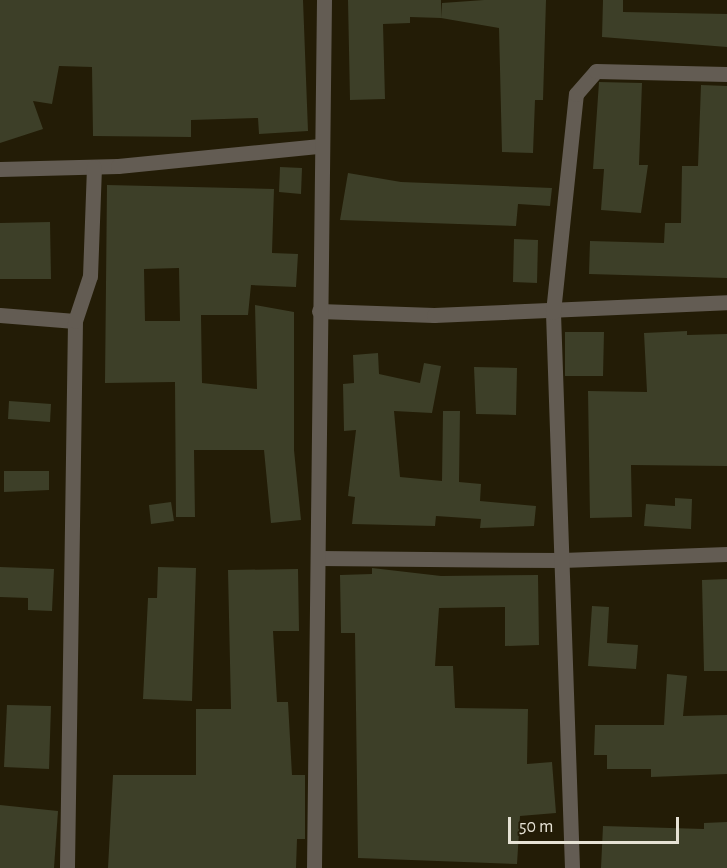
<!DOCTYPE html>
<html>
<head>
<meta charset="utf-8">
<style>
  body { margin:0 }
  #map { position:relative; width:727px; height:868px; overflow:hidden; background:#231c06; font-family:"Alegreya Sans",sans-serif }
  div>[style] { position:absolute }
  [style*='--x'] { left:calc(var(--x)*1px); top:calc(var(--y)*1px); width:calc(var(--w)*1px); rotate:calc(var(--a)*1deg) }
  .building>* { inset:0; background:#3d3f28 }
  .street>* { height:15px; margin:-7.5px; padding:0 7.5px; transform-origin:7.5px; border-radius:7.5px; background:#635c53 }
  span { translate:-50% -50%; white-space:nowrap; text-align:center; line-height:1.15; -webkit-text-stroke:6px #231c06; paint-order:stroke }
  .scale { position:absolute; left:508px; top:817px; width:171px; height:27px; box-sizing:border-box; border:3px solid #e6e2d5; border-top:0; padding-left:8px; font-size:18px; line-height:21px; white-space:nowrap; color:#e6e2d5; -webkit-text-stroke:4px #231c06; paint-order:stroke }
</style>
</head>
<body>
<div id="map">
  <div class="building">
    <div style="clip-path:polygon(0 0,303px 0,308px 131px,259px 134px,258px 118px,191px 120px,191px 137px,93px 136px,92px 67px,59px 66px,52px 104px,33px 101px,43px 129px,0 143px)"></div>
    <div style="clip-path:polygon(348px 0,441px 0,441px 18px,410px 17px,410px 23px,383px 24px,385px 99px,350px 100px)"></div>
    <div style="clip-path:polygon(484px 0,546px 0,543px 100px,535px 100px,533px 153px,502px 152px,499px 28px,441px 18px,442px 3px)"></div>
    <div style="clip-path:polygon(603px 0,623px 0,623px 12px,727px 14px,727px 47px,602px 37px)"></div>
    <div style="clip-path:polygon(599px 82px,642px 83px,639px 165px,648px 165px,641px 213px,601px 210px,604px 169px,593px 169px)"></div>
    <div style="clip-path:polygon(701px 85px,727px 86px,727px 278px,589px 274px,590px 241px,664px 243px,665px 223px,681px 223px,682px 166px,698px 166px)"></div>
    <div style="clip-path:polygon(280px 167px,302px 168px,301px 194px,279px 192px)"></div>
    <div style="clip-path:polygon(348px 173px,401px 182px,552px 188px,550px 206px,518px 204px,516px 226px,340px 220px)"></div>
    <div style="clip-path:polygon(evenodd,107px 185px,274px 189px,272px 253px,298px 254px,296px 287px,251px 285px,248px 315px,201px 315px,202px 383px,257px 389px,255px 305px,294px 312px,294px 450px,301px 520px,271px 523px,264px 450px,194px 450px,195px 517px,176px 517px,175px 382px,105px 383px,107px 185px,179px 268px,180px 321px,145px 321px,144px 269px,179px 268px)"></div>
    <div style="clip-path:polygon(50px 222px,51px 279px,0 279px,0 223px)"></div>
    <div style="clip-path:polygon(514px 239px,538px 240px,537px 283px,513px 282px)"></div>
    <div style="clip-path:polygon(687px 331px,687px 335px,727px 334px,727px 466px,631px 465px,632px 517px,590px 518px,588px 391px,647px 392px,644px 333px)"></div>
    <div style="clip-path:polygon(565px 332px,604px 332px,603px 376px,565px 376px)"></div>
    <div style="clip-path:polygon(378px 353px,379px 374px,420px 383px,424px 363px,441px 366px,432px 413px,394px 411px,400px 477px,442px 481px,443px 411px,460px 411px,459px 482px,481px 484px,480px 501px,536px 506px,534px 526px,480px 528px,481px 519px,436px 516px,435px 526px,352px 524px,355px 497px,348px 496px,356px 430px,344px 431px,343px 384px,354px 383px,353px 355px)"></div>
    <div style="clip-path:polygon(474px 367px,517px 368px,516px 415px,476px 414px)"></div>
    <div style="clip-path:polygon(9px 401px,51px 404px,50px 422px,8px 419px)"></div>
    <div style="clip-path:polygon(4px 471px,49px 471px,49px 490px,4px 492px)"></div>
    <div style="clip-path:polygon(675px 498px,692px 499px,691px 529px,644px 526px,646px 504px,675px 506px)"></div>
    <div style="clip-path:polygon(171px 502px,174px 521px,151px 524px,149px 505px)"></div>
    <div style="clip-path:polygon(0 567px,54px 569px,52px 611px,28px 610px,28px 598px,0 597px)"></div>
    <div style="clip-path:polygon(158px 567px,196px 568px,192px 701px,143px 699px,148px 598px,157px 598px)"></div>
    <div style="clip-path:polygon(372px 568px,441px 576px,538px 575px,539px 645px,505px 646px,505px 607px,439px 608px,435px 666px,453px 666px,455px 708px,528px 709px,527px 764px,552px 762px,556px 813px,520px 816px,517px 864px,358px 858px,355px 633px,341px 633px,340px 575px,372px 574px)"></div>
    <div style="clip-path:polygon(298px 569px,299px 631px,273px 631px,277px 702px,288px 702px,292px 775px,305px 775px,305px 839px,297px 839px,296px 868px,108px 868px,113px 775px,196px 775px,196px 709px,231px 709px,228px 570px)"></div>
    <div style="clip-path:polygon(727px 579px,727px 671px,704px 671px,702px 580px)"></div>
    <div style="clip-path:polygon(592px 606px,609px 607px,607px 643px,638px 645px,636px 669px,588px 666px)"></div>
    <div style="clip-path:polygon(667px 674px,687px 676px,683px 716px,727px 715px,727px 774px,651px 777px,651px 769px,607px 769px,607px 755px,594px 755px,595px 725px,664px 725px)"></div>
    <div style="clip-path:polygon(7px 705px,51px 706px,49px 769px,4px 767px)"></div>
    <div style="clip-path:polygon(0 805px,58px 811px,54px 868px,0 868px)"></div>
    <div style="clip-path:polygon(727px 822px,727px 868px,601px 868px,603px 826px,704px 829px,704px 823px)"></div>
  </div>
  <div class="street">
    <div style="--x:0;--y:169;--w:118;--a:-1.5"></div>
    <div style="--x:118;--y:166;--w:203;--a:-5.7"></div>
    <div style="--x:319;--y:311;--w:115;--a:2"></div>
    <div style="--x:434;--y:315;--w:293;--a:-2.5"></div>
    <div style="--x:0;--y:315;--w:75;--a:4.6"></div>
    <div style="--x:75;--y:321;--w:547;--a:90.84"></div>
    <div style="--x:75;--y:321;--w:47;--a:-71.6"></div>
    <div style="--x:90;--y:276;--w:109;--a:-87.9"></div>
    <div style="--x:319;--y:558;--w:243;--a:0.5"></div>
    <div style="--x:562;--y:560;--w:165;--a:-2.1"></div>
    <div style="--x:314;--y:868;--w:868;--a:-89.34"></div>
    <div style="--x:572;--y:868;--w:556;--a:-91.96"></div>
    <div style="--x:553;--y:312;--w:219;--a:-84"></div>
    <div style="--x:576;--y:94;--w:30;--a:-49"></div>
    <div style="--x:596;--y:71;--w:131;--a:1.3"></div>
  </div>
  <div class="scale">50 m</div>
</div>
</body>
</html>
